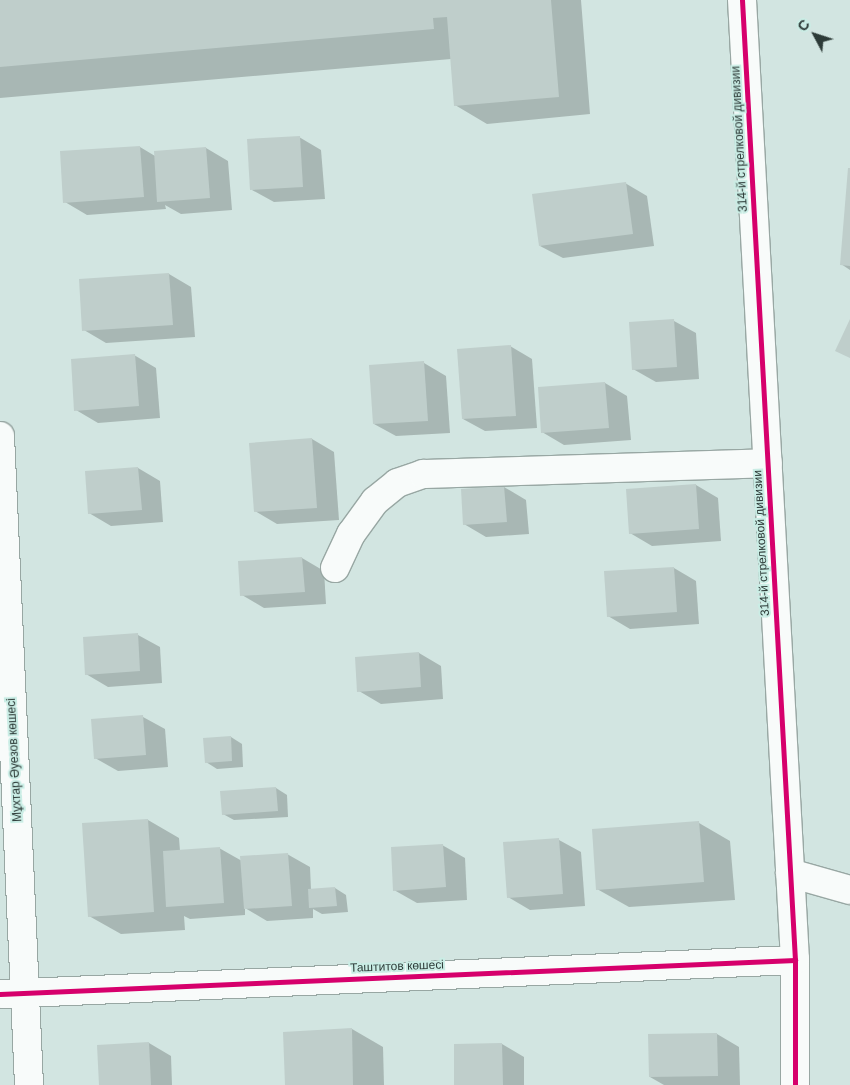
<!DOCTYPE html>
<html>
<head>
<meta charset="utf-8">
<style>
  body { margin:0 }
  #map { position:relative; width:850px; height:1085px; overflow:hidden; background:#d2e5e1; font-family:Helvetica,sans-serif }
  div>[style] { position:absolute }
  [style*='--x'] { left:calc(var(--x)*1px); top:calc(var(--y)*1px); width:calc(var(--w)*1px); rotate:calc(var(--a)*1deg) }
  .shadow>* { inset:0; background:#0003 }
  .building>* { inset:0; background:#bfcecb }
  .roads { filter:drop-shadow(1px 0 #98a7a3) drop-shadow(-1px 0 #98a7a3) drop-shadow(0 1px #98a7a3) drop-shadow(0 -1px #98a7a3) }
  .minor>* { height:28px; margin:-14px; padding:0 14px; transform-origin:14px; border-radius:14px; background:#f8fbfa }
  .cycleway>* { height:5px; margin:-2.5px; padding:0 2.5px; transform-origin:2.5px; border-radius:2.5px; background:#d6006c }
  span { translate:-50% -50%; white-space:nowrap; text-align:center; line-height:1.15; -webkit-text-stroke:4px #caede5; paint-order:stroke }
  .street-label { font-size:12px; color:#2d3b38 }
  .north { position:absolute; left:790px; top:10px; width:50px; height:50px; -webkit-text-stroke:4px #caede5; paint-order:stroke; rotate:310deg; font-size:14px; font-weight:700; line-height:20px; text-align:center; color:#2d3b38 }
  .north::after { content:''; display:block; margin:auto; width:18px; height:22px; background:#2d3b38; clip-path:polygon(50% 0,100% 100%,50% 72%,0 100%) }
</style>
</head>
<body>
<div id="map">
  <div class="shadow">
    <div style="clip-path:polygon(0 0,581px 0,590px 114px,487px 124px,455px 105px,451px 59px,0 98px)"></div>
    <div style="clip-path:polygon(299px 137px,321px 150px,325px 199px,274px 202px,252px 190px)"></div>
    <div style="clip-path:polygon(140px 147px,155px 156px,206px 148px,228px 161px,232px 210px,181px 214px,165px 205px,166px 209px,87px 215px,65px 202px,61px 153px)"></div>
    <div style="clip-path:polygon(850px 169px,850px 270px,841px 264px)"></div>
    <div style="clip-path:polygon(625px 183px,647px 196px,654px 246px,563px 258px,540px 246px)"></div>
    <div style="clip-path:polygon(169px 274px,191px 287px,195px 337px,106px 343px,84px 330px)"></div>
    <div style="clip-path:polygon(674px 321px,696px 333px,699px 379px,656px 382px,633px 369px)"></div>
    <div style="clip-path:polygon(510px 346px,532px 359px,537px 428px,485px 431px,463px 419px)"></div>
    <div style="clip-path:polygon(134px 355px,156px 368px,160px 418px,98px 423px,76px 410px)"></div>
    <div style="clip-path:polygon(424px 363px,446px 376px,450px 433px,396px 436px,374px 424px)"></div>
    <div style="clip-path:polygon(605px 383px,627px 396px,631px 440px,564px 445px,542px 432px)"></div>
    <div style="clip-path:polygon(312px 439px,334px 452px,339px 520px,277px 524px,255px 511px)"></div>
    <div style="clip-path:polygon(138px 468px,160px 481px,163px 522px,111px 526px,89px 513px)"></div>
    <div style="clip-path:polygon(696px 485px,718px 498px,721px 541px,652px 546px,630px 533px)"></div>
    <div style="clip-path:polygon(504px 487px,526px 500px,529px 534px,486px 537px,464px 524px,462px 490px)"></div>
    <div style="clip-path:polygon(302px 558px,324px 571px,326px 604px,264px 608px,242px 595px)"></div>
    <div style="clip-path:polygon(674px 568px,696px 581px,699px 624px,630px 629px,608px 616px)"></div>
    <div style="clip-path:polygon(138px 635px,160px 647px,162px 683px,108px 687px,86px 674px)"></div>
    <div style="clip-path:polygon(419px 653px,441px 666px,443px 699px,381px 704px,359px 691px)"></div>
    <div style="clip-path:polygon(143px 717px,165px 729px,168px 767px,118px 771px,95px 758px,93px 720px)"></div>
    <div style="clip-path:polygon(231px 737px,242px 744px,243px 767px,217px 769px,206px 762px)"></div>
    <div style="clip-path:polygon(276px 788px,287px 795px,288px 817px,234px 820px,223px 814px)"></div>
    <div style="clip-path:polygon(148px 820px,179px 838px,180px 851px,219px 848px,242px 861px,287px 854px,310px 867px,311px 890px,335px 888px,346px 895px,348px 912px,322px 914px,313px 909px,313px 918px,267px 921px,245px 908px,245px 915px,190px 919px,184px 916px,185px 930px,121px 934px,89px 916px)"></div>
    <div style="clip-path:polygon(699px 823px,730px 841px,735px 900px,629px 907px,597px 889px)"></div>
    <div style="clip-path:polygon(559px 840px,581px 852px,585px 906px,530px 910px,508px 897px)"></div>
    <div style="clip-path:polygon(442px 845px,465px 858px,467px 900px,417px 903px,394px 890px)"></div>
    <div style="clip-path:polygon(352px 1029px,383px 1047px,384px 1085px,286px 1085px)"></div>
    <div style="clip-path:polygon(717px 1034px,739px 1047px,740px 1085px,664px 1085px,650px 1077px,649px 1036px)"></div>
    <div style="clip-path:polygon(149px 1043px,171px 1056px,172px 1085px,100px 1085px)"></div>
    <div style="clip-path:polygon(502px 1044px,524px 1057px,524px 1085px,456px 1085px)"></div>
  </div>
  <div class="building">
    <div style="clip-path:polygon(0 0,551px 0,559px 97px,454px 106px,447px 17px,433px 18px,434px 29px,0 67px)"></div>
    <div style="clip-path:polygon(300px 136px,303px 187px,250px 190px,247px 139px)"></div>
    <div style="clip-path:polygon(140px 146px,144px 197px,63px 203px,60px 151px)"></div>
    <div style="clip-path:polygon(206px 147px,210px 198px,157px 202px,154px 151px)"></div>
    <div style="clip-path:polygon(848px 168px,850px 168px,850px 266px,840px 265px)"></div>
    <div style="clip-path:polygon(626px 182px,633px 234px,539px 246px,532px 194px)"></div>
    <div style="clip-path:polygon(169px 273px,173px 325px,82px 331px,79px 279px)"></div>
    <div style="clip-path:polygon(674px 319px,677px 367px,632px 370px,629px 322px)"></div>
    <div style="clip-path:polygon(850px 319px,850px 358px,835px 351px)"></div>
    <div style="clip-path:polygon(511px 345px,516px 416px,462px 419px,457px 349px)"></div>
    <div style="clip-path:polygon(135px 354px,139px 406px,74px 411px,71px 359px)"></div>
    <div style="clip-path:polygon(424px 361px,428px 421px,373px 424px,369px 365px)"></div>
    <div style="clip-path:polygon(605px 382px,609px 428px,541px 433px,538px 387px)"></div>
    <div style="clip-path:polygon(312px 438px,317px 508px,254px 512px,249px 443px)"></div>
    <div style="clip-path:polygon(138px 467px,142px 510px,88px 514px,85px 471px)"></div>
    <div style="clip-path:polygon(696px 484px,699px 529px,629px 534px,626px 489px)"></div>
    <div style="clip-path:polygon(504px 486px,507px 522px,463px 525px,461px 489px)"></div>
    <div style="clip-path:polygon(302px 557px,305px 592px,240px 596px,238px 561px)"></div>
    <div style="clip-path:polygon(674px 567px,677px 612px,607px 617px,604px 571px)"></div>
    <div style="clip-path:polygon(138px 633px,140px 671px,85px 675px,83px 637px)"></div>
    <div style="clip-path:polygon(419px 652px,421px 687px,357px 692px,355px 657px)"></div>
    <div style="clip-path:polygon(143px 715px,146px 755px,94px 759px,91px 719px)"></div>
    <div style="clip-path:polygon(231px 736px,232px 761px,205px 763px,203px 738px)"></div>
    <div style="clip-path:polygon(276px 787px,278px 811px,222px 815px,220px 791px)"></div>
    <div style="clip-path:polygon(148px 819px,154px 912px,88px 917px,82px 823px)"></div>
    <div style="clip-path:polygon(699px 821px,704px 882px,596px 890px,592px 829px)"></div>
    <div style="clip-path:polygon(559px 838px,563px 894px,507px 898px,503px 842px)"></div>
    <div style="clip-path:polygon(443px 844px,446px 887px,393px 891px,391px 847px)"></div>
    <div style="clip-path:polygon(220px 847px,224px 903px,166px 907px,163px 851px)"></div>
    <div style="clip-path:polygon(288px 853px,292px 906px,244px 909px,240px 856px)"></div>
    <div style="clip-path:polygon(335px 887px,337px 906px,309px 908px,308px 889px)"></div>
    <div style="clip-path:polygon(352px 1028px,353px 1085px,285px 1085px,283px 1032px)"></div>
    <div style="clip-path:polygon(717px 1033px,718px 1076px,649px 1077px,648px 1034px)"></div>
    <div style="clip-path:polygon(149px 1042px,151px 1085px,99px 1085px,97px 1045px)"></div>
    <div style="clip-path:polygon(502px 1043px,503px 1085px,454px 1085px,454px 1044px)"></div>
  </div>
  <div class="roads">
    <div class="minor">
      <div style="--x:742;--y:0;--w:961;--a:86.84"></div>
      <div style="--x:795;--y:960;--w:125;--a:90"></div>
      <div style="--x:0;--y:436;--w:650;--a:87.44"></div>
      <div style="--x:335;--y:568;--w:38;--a:-65"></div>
      <div style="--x:351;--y:534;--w:41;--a:-54"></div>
      <div style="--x:375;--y:501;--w:28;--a:-39"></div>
      <div style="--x:397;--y:483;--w:28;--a:-19"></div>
      <div style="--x:423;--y:474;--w:345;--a:-1.8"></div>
      <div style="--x:790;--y:873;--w:62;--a:15.8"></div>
      <div style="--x:0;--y:994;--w:796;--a:-2.45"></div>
    </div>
  </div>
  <div class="cycleway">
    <div style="--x:742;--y:0;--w:961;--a:86.84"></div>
    <div style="--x:795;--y:960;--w:125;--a:90"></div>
    <div style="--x:0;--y:994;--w:796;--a:-2.45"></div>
  </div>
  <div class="street-label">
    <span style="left:740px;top:139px;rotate:-93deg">314-й стрелковой дивизии</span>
    <span style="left:762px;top:543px;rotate:-93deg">314-й стрелковой дивизии</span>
    <span style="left:15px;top:760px;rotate:-93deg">Мұхтар Әуезов көшесі</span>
    <span style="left:397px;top:967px;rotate:-2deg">Таштитов көшесі</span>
  </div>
  <div class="north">С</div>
</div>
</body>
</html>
